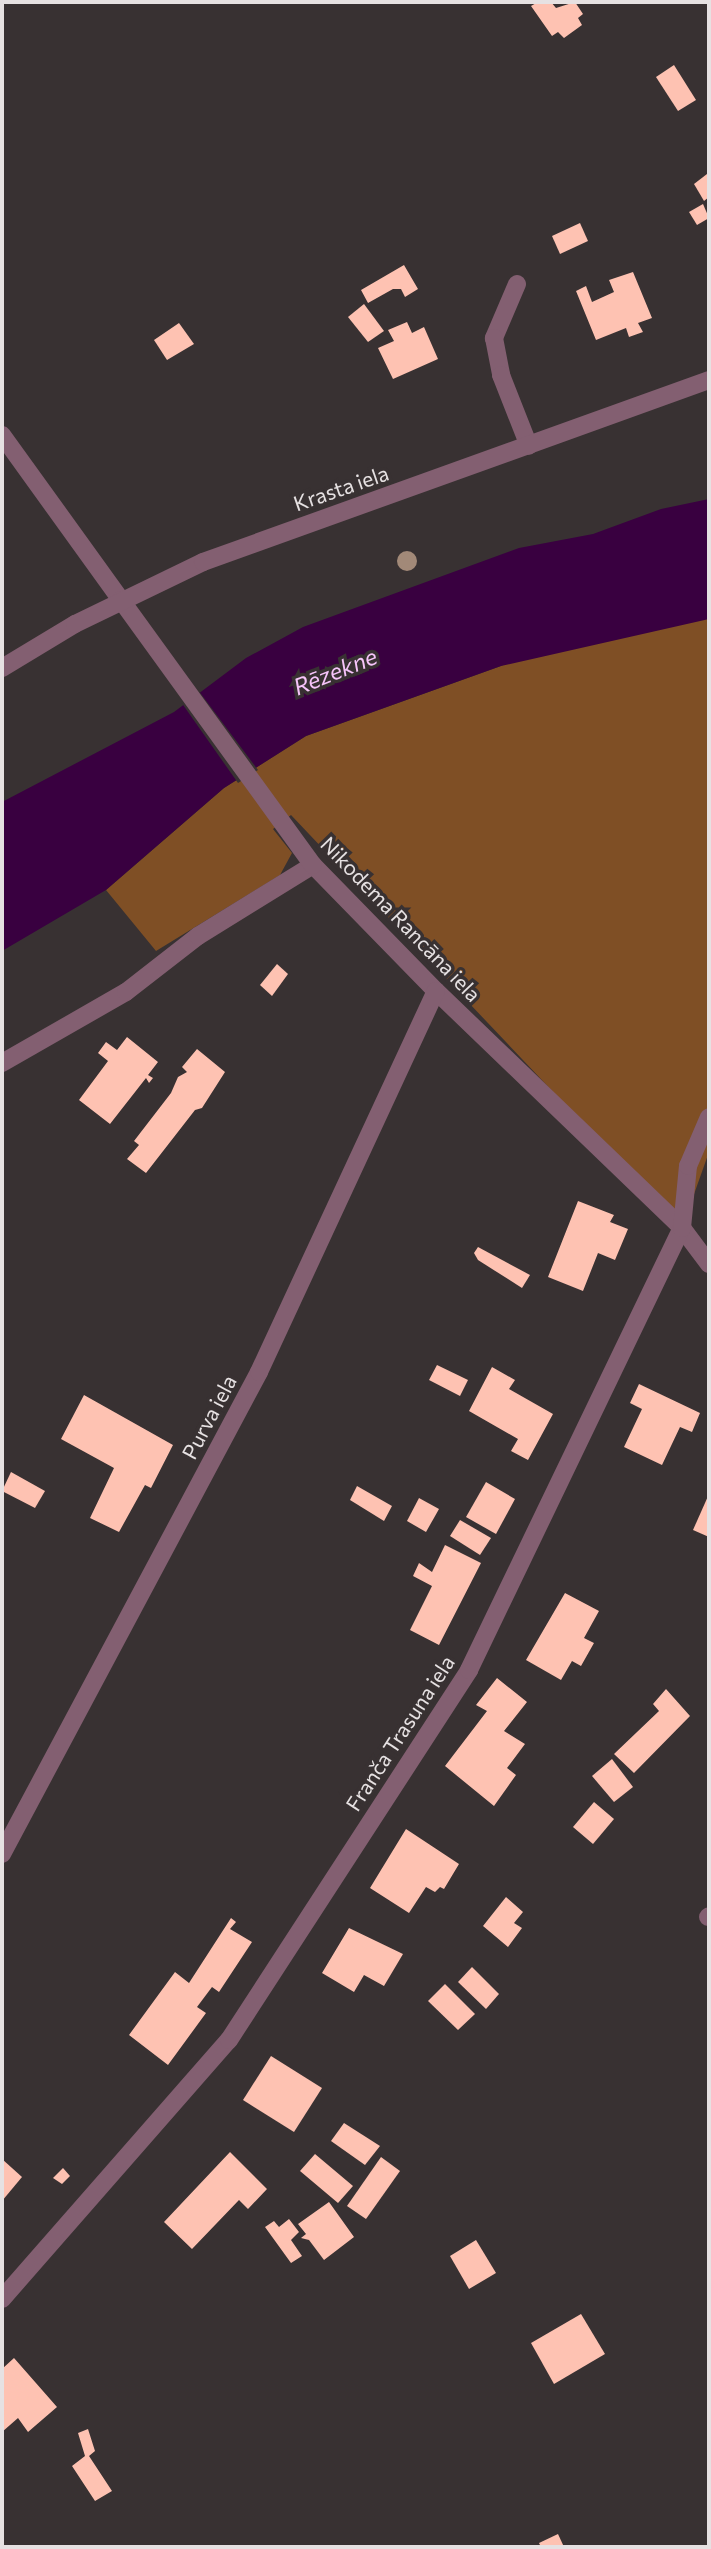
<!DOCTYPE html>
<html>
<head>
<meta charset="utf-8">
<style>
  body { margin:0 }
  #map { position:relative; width:711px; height:2549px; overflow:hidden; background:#383132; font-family:Commissioner,sans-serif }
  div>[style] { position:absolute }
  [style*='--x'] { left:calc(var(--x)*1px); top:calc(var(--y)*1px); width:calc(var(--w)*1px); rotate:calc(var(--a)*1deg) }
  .green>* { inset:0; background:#7f4f25 }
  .water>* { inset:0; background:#390040 }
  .pier>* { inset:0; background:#383132 }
  .building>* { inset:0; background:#fec2b2 }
  .lane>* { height:18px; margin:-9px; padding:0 9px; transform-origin:9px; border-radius:9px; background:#835f71 }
  .street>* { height:18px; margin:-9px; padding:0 9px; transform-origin:9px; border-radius:9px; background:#835f71 }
  .trees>* { width:20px; height:20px; margin:-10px; border-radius:50%; background:#a28978 }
  span { translate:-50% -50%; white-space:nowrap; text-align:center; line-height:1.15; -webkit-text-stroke:7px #383132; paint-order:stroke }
  .street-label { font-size:21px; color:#e6e1e2 }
  .water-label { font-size:23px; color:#f6c4fa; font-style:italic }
  .frame { position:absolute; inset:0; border:4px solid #e6e1e2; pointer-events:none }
</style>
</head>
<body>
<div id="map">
  <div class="green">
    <div style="clip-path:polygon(709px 566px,709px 1152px,682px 1228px,291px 815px,273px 829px,292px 853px,280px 875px,156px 951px,106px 890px,224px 788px,306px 736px,501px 666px)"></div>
  </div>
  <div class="water">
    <div style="clip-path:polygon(709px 499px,709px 619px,501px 666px,306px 736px,224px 788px,106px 890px,2px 951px,2px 802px,174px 712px,246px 658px,303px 627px,519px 548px,593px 534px,661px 509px)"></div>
  </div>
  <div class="pier">
    <div style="clip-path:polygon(198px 690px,258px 770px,238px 783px,181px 702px)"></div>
  </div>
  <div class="building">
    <div style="clip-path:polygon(538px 2px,551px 2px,556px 8px,575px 2px,583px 14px,578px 18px,582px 25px,564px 38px,558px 32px,552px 36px,531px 6px)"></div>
    <div style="clip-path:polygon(674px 65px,696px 100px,678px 111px,656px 77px)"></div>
    <div style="clip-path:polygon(707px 174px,709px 197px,704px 201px,694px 184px)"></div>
    <div style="clip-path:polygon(703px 204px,709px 218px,697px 225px,689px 212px)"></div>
    <div style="clip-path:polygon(580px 223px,588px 241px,560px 254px,552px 236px)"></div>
    <div style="clip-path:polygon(404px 265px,418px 289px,405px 297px,401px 289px,393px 289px,368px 303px,361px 290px)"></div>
    <div style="clip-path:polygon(633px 272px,652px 318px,638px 323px,643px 332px,629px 337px,626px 328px,596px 340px,576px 291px,586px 286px,592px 302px,614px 292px,609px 280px)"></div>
    <div style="clip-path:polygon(364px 304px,384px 331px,368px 342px,348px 317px)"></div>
    <div style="clip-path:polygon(407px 322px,412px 333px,424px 327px,438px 359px,393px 379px,378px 348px,394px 341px,388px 330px)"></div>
    <div style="clip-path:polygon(179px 323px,194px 344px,167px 360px,154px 340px)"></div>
    <div style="clip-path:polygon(277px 964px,288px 974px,272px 996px,260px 985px)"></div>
    <div style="clip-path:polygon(127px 1037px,158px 1062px,148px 1075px,153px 1078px,149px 1083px,146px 1078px,110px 1124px,79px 1100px,108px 1061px,98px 1053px,106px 1042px,117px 1050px)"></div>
    <div style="clip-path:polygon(197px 1049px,225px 1072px,202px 1108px,195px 1110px,146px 1173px,127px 1159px,139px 1145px,134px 1141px,171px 1093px,178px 1077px,187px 1072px,182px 1067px)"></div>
    <div style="clip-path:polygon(578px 1201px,614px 1215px,610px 1222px,628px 1229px,615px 1260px,598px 1253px,583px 1291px,548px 1277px)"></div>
    <div style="clip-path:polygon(478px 1247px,530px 1275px,522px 1288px,478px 1260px,474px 1253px)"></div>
    <div style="clip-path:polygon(437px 1365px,468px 1380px,460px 1396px,429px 1380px)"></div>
    <div style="clip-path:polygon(492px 1367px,515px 1380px,509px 1389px,553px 1414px,528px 1460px,511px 1451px,518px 1439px,469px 1411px)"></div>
    <div style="clip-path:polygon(639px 1384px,700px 1413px,692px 1432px,680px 1427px,662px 1465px,624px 1447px,642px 1409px,630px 1403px)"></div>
    <div style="clip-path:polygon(84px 1395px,173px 1445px,151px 1488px,145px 1485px,119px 1532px,90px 1518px,114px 1468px,61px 1439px)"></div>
    <div style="clip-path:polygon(11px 1472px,45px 1491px,35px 1508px,2px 1491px)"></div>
    <div style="clip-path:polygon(486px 1482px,515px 1499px,496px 1534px,466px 1517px)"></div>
    <div style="clip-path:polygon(357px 1486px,392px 1506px,384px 1521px,350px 1500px)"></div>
    <div style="clip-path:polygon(709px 1494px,709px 1537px,693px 1530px)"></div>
    <div style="clip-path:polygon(419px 1498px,439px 1509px,426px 1532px,407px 1521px)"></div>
    <div style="clip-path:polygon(460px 1520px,491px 1538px,480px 1555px,450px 1536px)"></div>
    <div style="clip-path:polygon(445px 1545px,481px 1563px,439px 1645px,410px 1630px,432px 1586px,413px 1576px,419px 1563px,432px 1572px)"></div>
    <div style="clip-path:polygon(565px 1593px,599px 1611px,584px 1638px,594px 1643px,581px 1666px,572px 1661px,561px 1680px,526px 1660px)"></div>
    <div style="clip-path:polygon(497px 1678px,527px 1702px,504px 1731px,525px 1744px,507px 1768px,516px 1775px,494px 1806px,445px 1766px,487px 1711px,476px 1705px)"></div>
    <div style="clip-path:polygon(666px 1689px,690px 1716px,634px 1773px,614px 1754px,659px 1711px,653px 1704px)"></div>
    <div style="clip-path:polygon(612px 1759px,633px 1787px,614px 1802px,592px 1776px)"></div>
    <div style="clip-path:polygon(594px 1802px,614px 1819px,593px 1844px,573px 1827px)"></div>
    <div style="clip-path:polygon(406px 1829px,459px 1864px,444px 1889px,440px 1887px,435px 1892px,426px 1887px,409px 1913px,370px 1888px)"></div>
    <div style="clip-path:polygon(506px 1897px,523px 1912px,514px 1923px,522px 1928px,508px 1947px,483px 1926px)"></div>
    <div style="clip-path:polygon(231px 1918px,236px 1922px,230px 1929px,252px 1942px,219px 1992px,212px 1987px,197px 2007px,206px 2013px,168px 2065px,129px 2035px,175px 1972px,189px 1983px)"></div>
    <div style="clip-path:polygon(349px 1928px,403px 1954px,384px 1986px,364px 1975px,354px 1992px,322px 1973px)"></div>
    <div style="clip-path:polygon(472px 1967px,499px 1994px,486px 2009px,458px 1982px)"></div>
    <div style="clip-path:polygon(445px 1984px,475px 2014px,458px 2030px,428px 2001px)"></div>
    <div style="clip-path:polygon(271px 2056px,322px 2088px,294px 2132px,243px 2100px)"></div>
    <div style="clip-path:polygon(344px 2123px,380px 2146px,365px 2165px,331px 2141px)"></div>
    <div style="clip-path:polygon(230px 2152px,267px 2189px,248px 2209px,239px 2200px,192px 2249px,164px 2222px)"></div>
    <div style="clip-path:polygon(315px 2154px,353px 2186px,338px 2203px,300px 2171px)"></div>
    <div style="clip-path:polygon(381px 2157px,400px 2171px,366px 2219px,347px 2206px)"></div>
    <div style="clip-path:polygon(2px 2159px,22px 2177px,2px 2201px)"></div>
    <div style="clip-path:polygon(63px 2168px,70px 2176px,62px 2184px,53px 2178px)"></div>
    <div style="clip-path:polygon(329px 2202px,354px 2237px,324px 2260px,309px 2240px,301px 2238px,306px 2234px,298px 2224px)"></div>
    <div style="clip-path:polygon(289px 2219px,299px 2232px,291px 2240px,302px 2256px,291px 2263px,265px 2227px,274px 2221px,279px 2227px)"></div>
    <div style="clip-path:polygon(476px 2240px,496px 2273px,469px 2289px,450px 2256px)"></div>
    <div style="clip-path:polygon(581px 2314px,605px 2354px,554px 2384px,531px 2343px)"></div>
    <div style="clip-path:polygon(14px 2358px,57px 2407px,28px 2432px,18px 2418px,2px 2432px,2px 2369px)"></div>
    <div style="clip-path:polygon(88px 2429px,95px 2451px,89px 2456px,112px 2491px,95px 2501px,72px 2466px,85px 2456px,78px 2433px)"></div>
    <div style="clip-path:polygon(558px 2534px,564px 2547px,541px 2547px,539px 2543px)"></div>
  </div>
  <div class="lane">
    <div style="--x:517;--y:284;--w:59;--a:113.1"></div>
    <div style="--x:494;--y:338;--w:38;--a:79"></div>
    <div style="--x:501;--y:375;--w:76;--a:68.5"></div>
    <div style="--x:2;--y:435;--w:203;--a:54.2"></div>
    <div style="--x:2;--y:1063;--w:143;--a:-29.8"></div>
    <div style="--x:126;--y:992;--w:91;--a:-37.9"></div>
    <div style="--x:198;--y:936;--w:135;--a:-31.7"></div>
    <div style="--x:313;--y:865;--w:176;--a:45.7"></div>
    <div style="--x:436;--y:991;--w:342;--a:43.9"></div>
    <div style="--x:2;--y:1854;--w:546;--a:-61.93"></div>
    <div style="--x:259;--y:1372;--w:420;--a:-65.1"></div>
  </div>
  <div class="street">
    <div style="--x:121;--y:600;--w:327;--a:54.1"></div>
    <div style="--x:2;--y:668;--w:85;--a:-31.1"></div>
    <div style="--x:75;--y:624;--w:142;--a:-25.8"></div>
    <div style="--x:203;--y:562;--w:538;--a:-19.78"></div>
    <div style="--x:682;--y:1228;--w:45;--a:53.1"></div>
    <div style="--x:708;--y:1917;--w:1;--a:-45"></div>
    <div style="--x:2;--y:2299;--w:344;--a:-48.8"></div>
    <div style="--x:229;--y:2040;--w:441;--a:-57"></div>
    <div style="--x:469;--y:1670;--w:491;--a:-64.3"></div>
    <div style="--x:682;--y:1228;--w:62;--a:-84.5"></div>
    <div style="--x:688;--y:1166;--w:53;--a:-66.8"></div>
  </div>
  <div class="trees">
    <div style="left:407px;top:561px"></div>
  </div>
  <div class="street-label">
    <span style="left:341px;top:488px;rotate:-19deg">Krasta iela</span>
    <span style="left:401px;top:919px;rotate:46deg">Nikodema Rancāna iela</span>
    <span style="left:209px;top:1417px;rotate:-62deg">Purva iela</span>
    <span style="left:400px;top:1733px;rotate:-57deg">Franča Trasuna iela</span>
  </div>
  <div class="water-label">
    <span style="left:335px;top:671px;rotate:-22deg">Rēzekne</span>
  </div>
  <div class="frame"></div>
</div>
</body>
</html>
